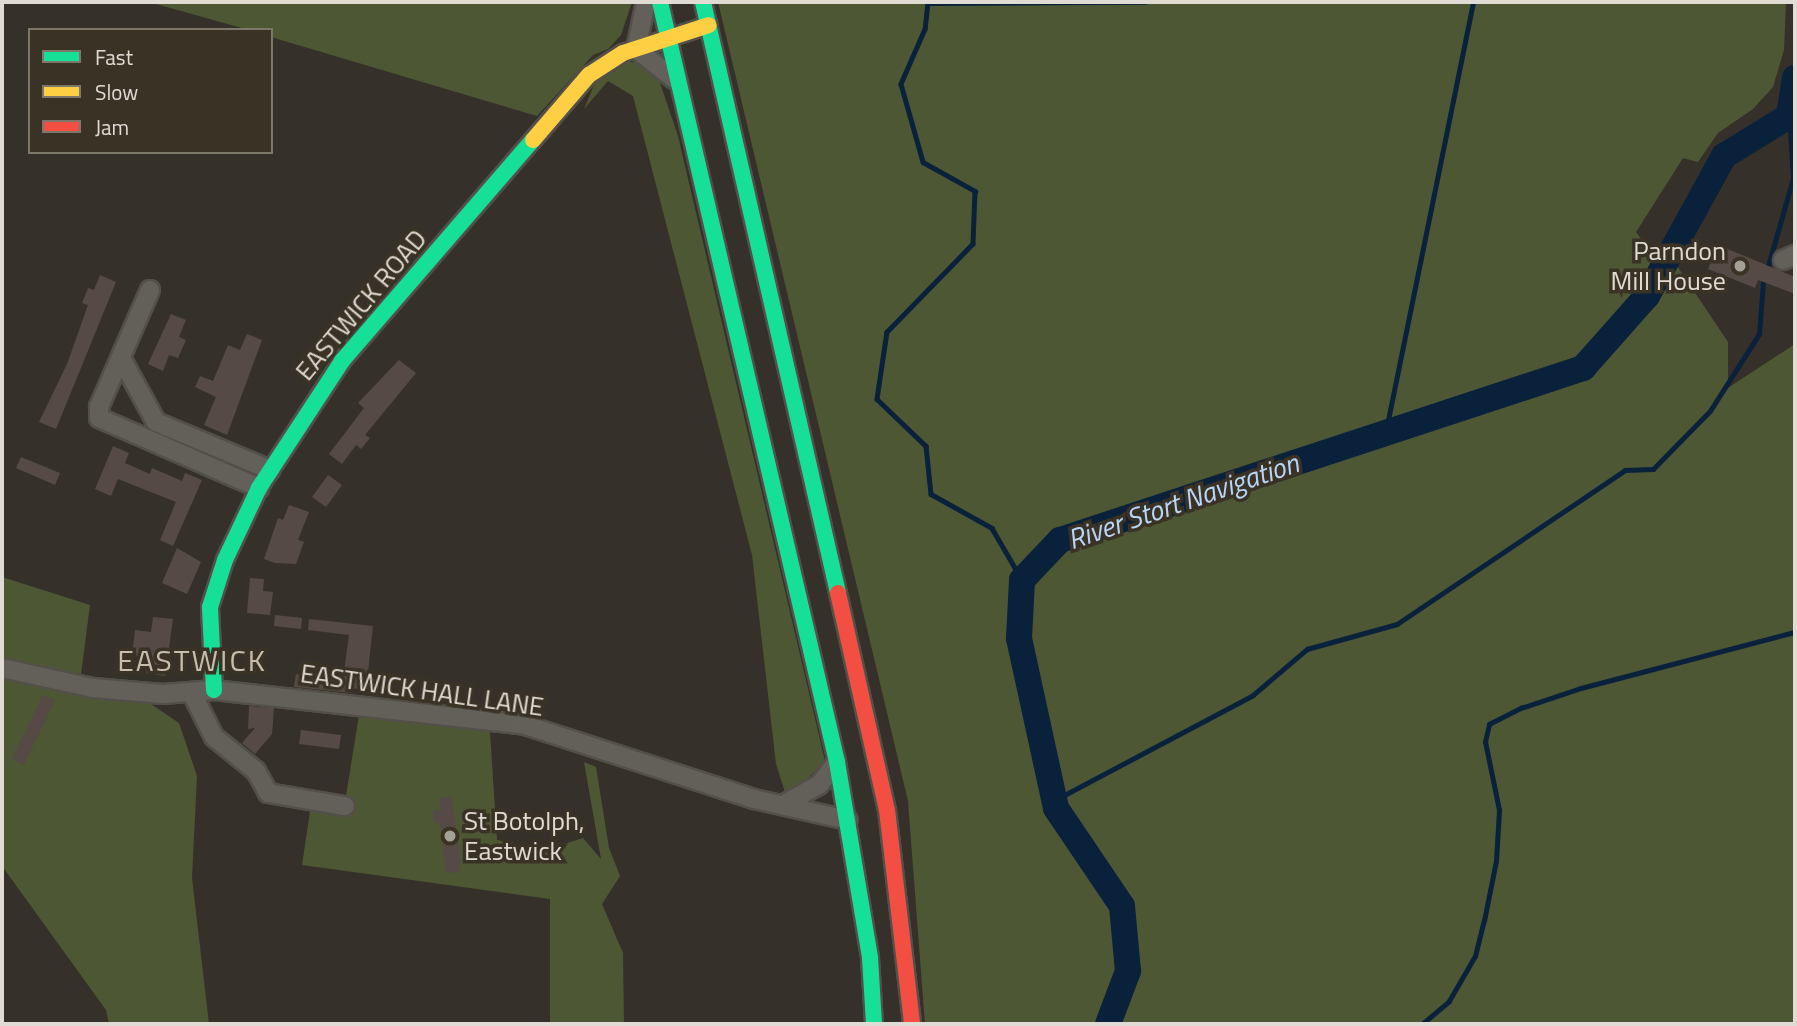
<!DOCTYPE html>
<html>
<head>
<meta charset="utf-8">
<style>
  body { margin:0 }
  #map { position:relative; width:1797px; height:1026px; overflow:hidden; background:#35312a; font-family:"Titillium Web",sans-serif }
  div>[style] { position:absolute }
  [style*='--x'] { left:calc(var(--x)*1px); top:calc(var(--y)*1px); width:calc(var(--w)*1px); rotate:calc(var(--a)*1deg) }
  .green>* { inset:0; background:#4e5734 }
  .water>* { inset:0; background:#09213b }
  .stream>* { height:4.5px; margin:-2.25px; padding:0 2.25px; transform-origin:2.25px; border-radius:2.25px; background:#09213b }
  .river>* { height:26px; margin:-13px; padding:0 13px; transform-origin:13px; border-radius:13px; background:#09213b }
  .building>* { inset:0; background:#554a46 }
  .roads { filter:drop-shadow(2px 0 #534f49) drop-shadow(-2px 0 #534f49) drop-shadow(0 2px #534f49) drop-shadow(0 -2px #534f49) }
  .street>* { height:18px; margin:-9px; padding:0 9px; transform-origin:9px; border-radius:9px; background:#63605a }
  .fast>* { height:16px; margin:-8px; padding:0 8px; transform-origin:8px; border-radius:8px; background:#16e098 }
  .slow>* { height:16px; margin:-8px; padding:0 8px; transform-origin:8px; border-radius:8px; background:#ffcf43 }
  .jam>* { height:16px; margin:-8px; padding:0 8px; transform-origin:8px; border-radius:8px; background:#f24e42 }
  .dots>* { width:19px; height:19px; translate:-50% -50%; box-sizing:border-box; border:4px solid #393225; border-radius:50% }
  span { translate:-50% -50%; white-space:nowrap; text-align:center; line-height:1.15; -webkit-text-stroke:7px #393225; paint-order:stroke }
  .poi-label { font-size:26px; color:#e0dbd3 }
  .right { translate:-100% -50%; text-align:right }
  .left { translate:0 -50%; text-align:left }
  .street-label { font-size:26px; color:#e0dbd3 }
  .water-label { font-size:28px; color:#b9d5f8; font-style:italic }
  .quarter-label { font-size:30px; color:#c6bdad; letter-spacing:2px }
  .frame { position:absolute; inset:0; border:4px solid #e0dbd3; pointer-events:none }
  .legend { position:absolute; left:28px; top:28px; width:245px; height:126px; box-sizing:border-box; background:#393225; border:2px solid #7c766b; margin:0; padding:9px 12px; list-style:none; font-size:21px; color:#e0dbd3 }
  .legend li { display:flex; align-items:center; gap:14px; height:35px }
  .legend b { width:35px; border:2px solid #7c766b }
</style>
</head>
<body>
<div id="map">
  <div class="green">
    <div style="clip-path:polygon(149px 2px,632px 2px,621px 35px,608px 49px,593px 55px,537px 116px,271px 37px,271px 30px,249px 30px)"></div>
    <div style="clip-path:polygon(718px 2px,1786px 2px,1784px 50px,1773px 87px,1753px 109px,1718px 133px,1698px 162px,1683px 158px,1636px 232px,1648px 248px,1671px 257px,1728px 342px,1728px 388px,1795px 344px,1795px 1024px,925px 1024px,908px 801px)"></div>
    <div style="clip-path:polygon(625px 61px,644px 64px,657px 74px,678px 136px,825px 761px,792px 794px,786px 795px,776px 764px,752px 555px,633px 96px,608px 81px,584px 109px,597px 78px)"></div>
    <div style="clip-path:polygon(2px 577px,90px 605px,80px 682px,2px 664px)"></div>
    <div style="clip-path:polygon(2px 679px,79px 693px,142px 698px,179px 723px,197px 776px,192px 878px,209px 1024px,109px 1024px,106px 1010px,2px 866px)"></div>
    <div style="clip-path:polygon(359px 715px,490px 732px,497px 840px,545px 850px,583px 838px,601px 859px,584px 762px,596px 767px,609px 848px,620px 876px,602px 904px,623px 953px,624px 1024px,550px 1024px,550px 899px,302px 865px,311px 805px,345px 802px)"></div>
  </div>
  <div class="water">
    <div style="clip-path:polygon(1701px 190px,1709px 196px,1675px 252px,1667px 246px)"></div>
  </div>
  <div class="stream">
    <div style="--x:928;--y:2;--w:27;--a:96"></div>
    <div style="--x:925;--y:29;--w:60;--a:113.6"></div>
    <div style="--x:901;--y:84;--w:81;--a:74.2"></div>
    <div style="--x:923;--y:162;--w:60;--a:29.1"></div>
    <div style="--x:975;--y:191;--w:53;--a:92.2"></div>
    <div style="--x:973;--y:244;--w:123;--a:134.3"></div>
    <div style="--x:887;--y:332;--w:68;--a:98.5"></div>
    <div style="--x:877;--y:399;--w:68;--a:43.8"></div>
    <div style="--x:926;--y:446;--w:48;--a:84.1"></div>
    <div style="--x:931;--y:494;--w:70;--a:29.1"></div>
    <div style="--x:992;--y:528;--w:60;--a:60"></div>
    <div style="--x:928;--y:3;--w:217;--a:-0.3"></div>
    <div style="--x:1768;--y:266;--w:91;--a:-74.1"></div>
    <div style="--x:1793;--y:178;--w:62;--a:-93.7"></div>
    <div style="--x:1385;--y:435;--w:442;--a:-78.5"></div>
    <div style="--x:1055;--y:800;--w:224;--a:-27.9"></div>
    <div style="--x:1253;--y:695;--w:71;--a:-40.4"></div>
    <div style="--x:1307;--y:649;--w:93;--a:-15.5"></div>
    <div style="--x:1397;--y:624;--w:275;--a:-34"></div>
    <div style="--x:1625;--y:470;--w:28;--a:-2"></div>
    <div style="--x:1653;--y:469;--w:81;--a:-45.5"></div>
    <div style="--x:1710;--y:411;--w:91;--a:-57.5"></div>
    <div style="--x:1759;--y:334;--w:52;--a:-85.6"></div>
    <div style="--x:1422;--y:1024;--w:35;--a:-40"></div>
    <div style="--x:1449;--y:1001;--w:52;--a:-60"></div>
    <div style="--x:1475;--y:956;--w:36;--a:-76"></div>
    <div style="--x:1484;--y:921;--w:61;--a:-78.7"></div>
    <div style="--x:1496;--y:861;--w:51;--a:-86.6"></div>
    <div style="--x:1499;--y:810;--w:69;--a:-101.6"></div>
    <div style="--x:1485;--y:742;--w:18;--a:-77"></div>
    <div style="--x:1489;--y:724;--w:36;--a:-27"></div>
    <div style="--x:1521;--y:708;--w:63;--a:-18.4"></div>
    <div style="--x:1581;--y:688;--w:221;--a:-14.7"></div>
  </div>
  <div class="river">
    <div style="--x:1108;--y:1024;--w:57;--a:-69.3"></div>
    <div style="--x:1128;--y:971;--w:65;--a:-95.3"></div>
    <div style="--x:1122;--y:906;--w:118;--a:-124"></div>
    <div style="--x:1056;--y:808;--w:174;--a:-102.3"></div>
    <div style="--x:1019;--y:638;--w:58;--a:-87"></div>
    <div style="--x:1022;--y:580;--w:55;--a:-46.5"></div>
    <div style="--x:1060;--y:540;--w:551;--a:-18.2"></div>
    <div style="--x:1583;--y:368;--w:96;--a:-48.4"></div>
    <div style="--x:1647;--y:296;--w:160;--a:-61.2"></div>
    <div style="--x:1724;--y:156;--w:76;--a:-31.6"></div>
    <div style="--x:1789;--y:116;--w:39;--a:-81"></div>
  </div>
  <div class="building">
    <div style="clip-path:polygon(1718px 245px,1795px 277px,1795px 294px,1758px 280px,1755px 288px,1708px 269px)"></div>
    <div style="clip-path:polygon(100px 275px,116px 282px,56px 429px,39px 422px,67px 364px,88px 305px,82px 303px,88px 288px,94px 290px)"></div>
    <div style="clip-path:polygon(171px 314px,186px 320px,179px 337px,186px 340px,178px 358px,169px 355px,163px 371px,148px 364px)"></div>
    <div style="clip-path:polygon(247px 334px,262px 340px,227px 435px,204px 425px,216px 397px,195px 387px,200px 376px,213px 381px,228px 345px,240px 350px)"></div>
    <div style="clip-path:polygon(399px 360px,416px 373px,365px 435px,370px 438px,361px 449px,356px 445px,342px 464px,329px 454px,364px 408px,358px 403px)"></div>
    <div style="clip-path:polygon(113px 446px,129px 453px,125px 463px,150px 474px,152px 468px,182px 481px,185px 473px,202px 480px,173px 546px,160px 540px,176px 502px,118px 479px,111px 496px,95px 489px)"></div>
    <div style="clip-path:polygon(21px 457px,60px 473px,55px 485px,16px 468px)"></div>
    <div style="clip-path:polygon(328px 475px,342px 485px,326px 507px,312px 497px)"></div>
    <div style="clip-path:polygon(289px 505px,309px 512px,298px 540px,304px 542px,296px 564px,275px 563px,264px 559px,278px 518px,283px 520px)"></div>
    <div style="clip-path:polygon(177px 548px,201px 562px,187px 594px,162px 583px)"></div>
    <div style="clip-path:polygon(250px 578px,264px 579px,263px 591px,273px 592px,270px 615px,247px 613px)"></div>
    <div style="clip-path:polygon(275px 615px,302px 618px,301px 629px,274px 626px)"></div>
    <div style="clip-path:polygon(153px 617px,173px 619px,165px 676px,146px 673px,148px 657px,132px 655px,135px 630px,151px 632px)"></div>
    <div style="clip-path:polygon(309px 619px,373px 626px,366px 690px,351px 688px,351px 693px,294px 687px,296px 674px,343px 679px,349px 635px,308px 630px)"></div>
    <div style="clip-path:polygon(43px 695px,55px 700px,24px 765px,12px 759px)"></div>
    <div style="clip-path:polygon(249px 706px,274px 708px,272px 734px,255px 754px,242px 743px,255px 728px,248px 729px)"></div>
    <div style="clip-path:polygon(301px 730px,341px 735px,339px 749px,299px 744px)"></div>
    <div style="clip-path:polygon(452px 797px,460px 861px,459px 872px,446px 873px,440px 823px,434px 823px,433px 810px,441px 810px,440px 798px)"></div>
  </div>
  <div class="roads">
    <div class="street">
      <div style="--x:646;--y:2;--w:48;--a:102"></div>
      <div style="--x:636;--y:49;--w:48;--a:38.3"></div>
      <div style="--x:1783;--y:260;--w:13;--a:-23"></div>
      <div style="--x:150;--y:290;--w:128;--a:113.6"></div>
      <div style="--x:99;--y:407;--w:11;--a:90"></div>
      <div style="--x:99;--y:418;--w:175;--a:23.6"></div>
      <div style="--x:121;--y:358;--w:73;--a:61.3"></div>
      <div style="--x:156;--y:422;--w:124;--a:22.8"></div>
      <div style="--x:2;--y:668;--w:93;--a:12.4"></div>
      <div style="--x:93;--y:688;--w:70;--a:4.9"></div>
      <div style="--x:163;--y:694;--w:51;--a:-4.5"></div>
      <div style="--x:214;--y:690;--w:313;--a:6.4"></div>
      <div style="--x:525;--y:725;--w:241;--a:17.9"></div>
      <div style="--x:754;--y:799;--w:96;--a:12.6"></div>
      <div style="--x:192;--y:693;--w:49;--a:63.4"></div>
      <div style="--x:214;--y:737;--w:54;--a:39"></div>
      <div style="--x:256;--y:771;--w:25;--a:61"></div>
      <div style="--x:268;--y:793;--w:78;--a:9.6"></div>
      <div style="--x:786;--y:803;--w:38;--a:-29"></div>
      <div style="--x:819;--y:785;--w:28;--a:-52"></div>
    </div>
    <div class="fast">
      <div style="--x:660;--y:2;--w:780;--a:76.89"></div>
      <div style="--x:837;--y:762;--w:199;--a:80.4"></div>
      <div style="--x:870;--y:958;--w:66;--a:86.5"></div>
      <div style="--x:703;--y:2;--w:606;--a:77.13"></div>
      <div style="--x:214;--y:690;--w:83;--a:-92.8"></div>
      <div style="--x:210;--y:607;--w:49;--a:-72.3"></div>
      <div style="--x:225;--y:560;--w:80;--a:-64.7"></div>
      <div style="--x:259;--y:488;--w:152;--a:-56.8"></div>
      <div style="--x:342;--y:361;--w:292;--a:-49.2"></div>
    </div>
    <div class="slow">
      <div style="--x:533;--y:140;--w:86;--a:-49.3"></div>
      <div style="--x:589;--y:75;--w:40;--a:-32.9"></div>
      <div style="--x:623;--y:53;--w:90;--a:-18"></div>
    </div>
    <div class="jam">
      <div style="--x:838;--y:593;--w:222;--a:77.3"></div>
      <div style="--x:887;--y:810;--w:215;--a:83.3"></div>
    </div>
  </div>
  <div class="dots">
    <div style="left:1740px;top:266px;background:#a4a098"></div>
    <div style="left:450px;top:836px;background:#a4a098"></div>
  </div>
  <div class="poi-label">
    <span class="right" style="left:1726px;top:266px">Parndon<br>Mill House</span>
    <span class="left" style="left:464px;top:836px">St Botolph,<br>Eastwick</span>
  </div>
  <div class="street-label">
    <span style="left:361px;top:305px;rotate:-50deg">EASTWICK ROAD</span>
    <span style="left:422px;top:690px;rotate:8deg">EASTWICK HALL LANE</span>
  </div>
  <div class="water-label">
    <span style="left:1183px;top:501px;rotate:-19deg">River Stort Navigation</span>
  </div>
  <div class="quarter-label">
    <span style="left:192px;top:660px">EASTWICK</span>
  </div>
  <div class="frame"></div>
  <ul class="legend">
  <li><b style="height:9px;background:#16e098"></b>Fast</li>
  <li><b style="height:9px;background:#ffcf43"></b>Slow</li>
  <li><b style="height:9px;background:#f24e42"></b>Jam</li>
  </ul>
</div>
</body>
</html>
